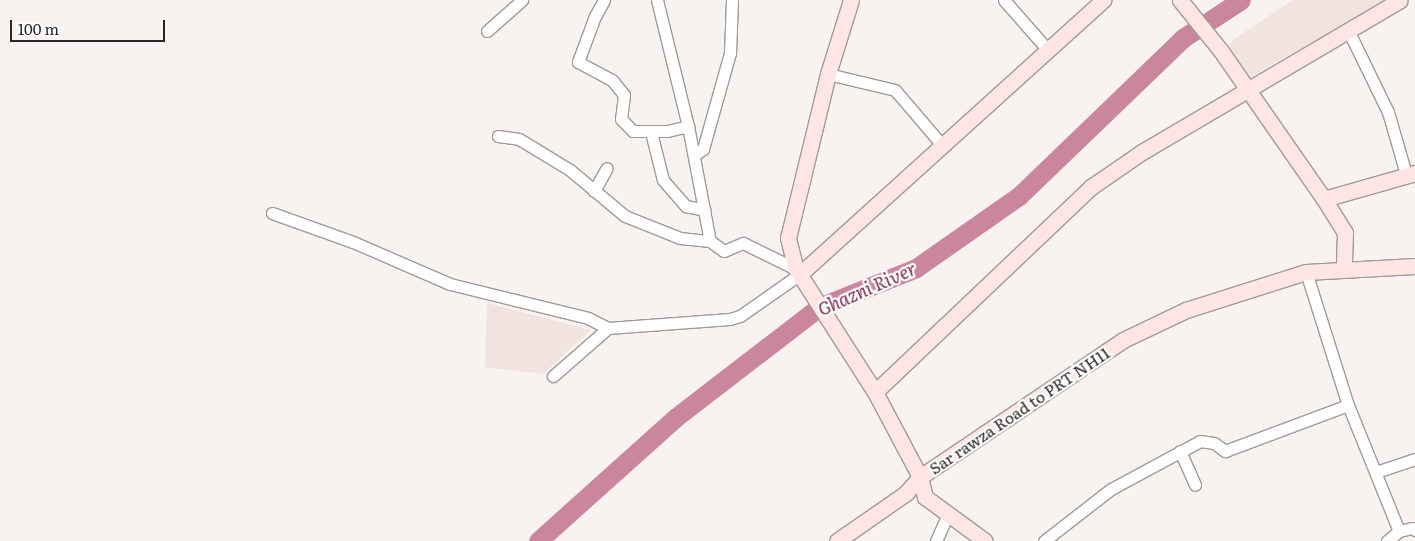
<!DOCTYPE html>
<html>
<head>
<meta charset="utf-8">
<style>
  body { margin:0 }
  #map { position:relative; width:1415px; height:541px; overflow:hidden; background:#f8f2f0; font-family:Literata,serif }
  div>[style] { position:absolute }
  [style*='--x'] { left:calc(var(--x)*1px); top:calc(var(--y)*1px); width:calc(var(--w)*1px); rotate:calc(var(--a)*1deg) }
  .built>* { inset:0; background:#f1e4de }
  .river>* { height:19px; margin:-9.5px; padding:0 9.5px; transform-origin:9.5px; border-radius:9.5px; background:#c9869c }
  .roads { filter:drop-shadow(1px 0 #a09b99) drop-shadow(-1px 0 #a09b99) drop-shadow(0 1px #a09b99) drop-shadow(0 -1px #a09b99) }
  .street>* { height:11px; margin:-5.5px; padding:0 5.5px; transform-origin:5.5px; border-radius:5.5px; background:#fff }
  .secondary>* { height:15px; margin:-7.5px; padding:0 7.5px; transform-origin:7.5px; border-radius:7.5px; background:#ffe6e5 }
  span { translate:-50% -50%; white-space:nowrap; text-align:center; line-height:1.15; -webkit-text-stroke:4.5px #fff; paint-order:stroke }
  .street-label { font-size:16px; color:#292726 }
  .water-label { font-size:18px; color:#772748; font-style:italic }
  .scale { position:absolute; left:10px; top:20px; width:155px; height:22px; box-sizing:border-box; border:2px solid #292726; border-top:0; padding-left:6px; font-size:15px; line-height:18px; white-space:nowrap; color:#292726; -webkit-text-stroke:4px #fff; paint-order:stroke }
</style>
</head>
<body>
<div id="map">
  <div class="built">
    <div style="clip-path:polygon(1293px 0,1388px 0,1250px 77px,1229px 47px,1233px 40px)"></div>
    <div style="clip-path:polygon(487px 303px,591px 330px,543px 374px,485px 367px)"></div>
  </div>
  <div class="river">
    <div style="--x:538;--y:541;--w:184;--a:-41.9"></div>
    <div style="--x:675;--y:418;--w:182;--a:-37.6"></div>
    <div style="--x:819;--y:307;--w:105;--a:-21.9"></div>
    <div style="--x:916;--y:268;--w:126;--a:-35"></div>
    <div style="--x:1019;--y:196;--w:228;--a:-43.9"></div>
    <div style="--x:1183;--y:38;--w:69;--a:-33.2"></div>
  </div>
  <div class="roads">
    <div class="street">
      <div style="--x:604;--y:0;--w:18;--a:119"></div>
      <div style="--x:595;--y:16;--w:49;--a:110.3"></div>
      <div style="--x:578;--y:62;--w:38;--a:28"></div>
      <div style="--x:612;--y:80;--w:19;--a:51"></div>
      <div style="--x:624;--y:95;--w:24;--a:97"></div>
      <div style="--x:621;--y:119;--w:17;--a:45"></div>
      <div style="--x:633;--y:131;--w:34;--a:0"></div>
      <div style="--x:667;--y:131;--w:22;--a:-13"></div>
      <div style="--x:657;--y:0;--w:130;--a:76.2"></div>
      <div style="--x:688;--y:126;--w:117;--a:79.2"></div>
      <div style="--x:1004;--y:0;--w:67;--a:48.7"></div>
      <div style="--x:1348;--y:30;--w:91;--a:64"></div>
      <div style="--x:1388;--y:112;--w:65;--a:73.8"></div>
      <div style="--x:487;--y:31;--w:47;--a:-41.5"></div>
      <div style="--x:828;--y:74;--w:69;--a:13.4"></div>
      <div style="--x:895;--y:90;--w:72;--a:49.5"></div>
      <div style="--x:651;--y:132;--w:49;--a:76"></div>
      <div style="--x:663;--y:180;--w:35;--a:49"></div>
      <div style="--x:686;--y:206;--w:19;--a:12"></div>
      <div style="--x:498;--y:136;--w:21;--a:8"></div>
      <div style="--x:519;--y:139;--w:60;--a:31.3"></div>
      <div style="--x:570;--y:170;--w:72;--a:39.9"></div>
      <div style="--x:625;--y:216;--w:59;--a:21.8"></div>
      <div style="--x:680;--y:238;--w:30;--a:6"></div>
      <div style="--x:710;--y:241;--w:17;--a:36"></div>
      <div style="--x:724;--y:251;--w:21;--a:-23"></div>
      <div style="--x:743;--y:243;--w:59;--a:26.1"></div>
      <div style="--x:694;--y:155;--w:11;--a:-34"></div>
      <div style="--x:703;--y:149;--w:100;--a:-74.3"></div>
      <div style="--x:730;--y:53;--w:53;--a:-87.8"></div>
      <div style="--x:594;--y:191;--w:26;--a:-61"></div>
      <div style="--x:272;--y:213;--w:86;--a:19.7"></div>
      <div style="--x:353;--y:242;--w:106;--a:23.4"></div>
      <div style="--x:450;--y:284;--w:142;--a:13.8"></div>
      <div style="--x:588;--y:318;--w:22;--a:27"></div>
      <div style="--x:608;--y:328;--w:122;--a:-4.2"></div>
      <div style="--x:730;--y:319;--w:10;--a:-17"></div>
      <div style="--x:740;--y:316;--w:73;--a:-35"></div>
      <div style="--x:1306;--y:272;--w:139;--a:72.5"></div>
      <div style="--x:1348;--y:405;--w:136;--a:68"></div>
      <div style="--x:1399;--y:531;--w:16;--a:140"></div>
      <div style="--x:553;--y:376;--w:73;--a:-41.1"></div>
      <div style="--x:1180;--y:451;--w:37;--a:66"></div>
      <div style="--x:1376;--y:472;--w:41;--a:-18.4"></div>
      <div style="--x:1399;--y:531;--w:13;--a:-13"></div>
      <div style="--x:1412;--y:528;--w:4;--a:34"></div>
      <div style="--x:936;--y:541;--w:27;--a:-66"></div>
      <div style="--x:1044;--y:541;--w:85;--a:-37.8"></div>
      <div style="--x:1111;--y:489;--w:101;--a:-28.3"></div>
      <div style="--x:1200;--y:441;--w:14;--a:8"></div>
      <div style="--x:1214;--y:443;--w:14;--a:36"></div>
      <div style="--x:1225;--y:451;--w:131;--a:-20.5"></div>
    </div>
    <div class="secondary">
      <div style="--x:851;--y:0;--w:77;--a:107.3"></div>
      <div style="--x:828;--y:74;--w:169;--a:103.7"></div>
      <div style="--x:788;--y:238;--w:32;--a:76"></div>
      <div style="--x:796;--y:269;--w:146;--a:57.3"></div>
      <div style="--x:875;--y:392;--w:96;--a:62.1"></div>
      <div style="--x:920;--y:477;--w:21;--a:76"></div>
      <div style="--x:925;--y:497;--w:74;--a:36.3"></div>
      <div style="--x:1180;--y:0;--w:65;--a:51.2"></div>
      <div style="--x:1221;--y:51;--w:180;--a:55.2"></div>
      <div style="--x:1324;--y:199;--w:40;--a:58"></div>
      <div style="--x:1345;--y:233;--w:36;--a:92"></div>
      <div style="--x:1324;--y:199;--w:95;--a:-15.9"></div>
      <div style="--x:800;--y:274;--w:409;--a:-42.1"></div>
      <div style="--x:875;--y:392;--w:298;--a:-43.5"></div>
      <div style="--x:1091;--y:187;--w:62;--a:-34.5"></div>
      <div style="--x:1142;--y:152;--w:299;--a:-30.5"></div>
      <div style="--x:837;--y:541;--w:84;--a:-34.8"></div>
      <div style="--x:906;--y:493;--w:21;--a:-49"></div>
      <div style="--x:920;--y:477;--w:245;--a:-34"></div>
      <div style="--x:1123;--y:340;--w:70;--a:-25.5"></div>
      <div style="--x:1186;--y:310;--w:126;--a:-17.6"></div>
      <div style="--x:1306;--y:272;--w:109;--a:-3.2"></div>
    </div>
  </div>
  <div class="street-label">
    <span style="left:1019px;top:410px;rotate:-34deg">Sar rawza Road to PRT NH11</span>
  </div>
  <div class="water-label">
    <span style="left:867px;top:289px;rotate:-24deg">Ghazni River</span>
  </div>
  <div class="scale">100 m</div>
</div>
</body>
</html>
